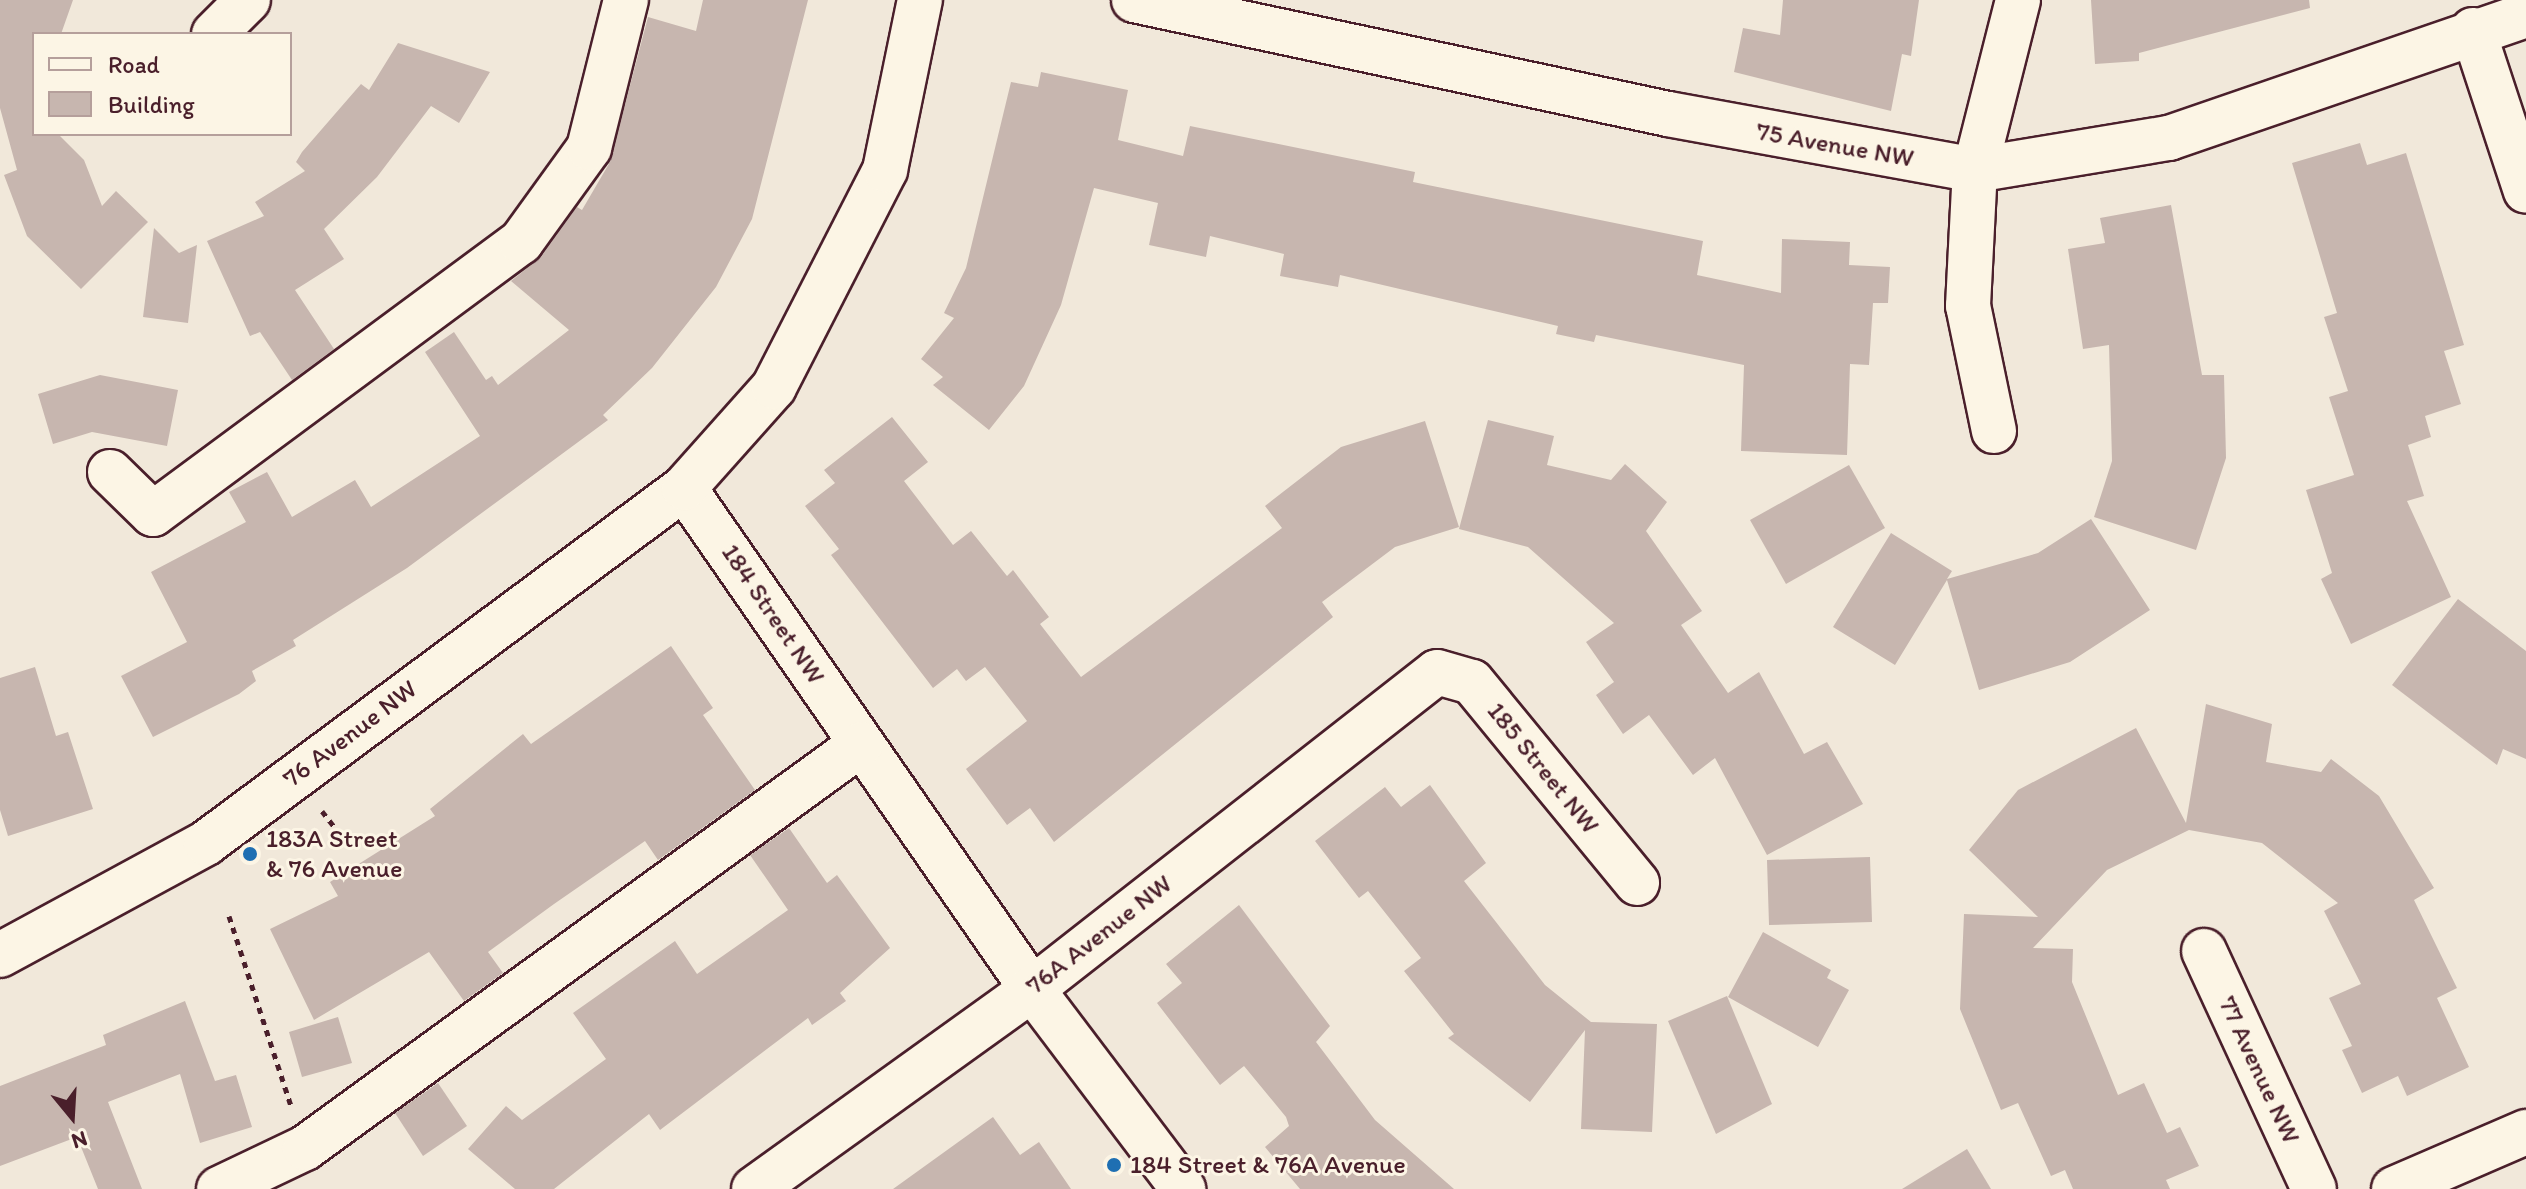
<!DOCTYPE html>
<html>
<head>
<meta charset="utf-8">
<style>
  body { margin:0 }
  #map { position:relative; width:2526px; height:1189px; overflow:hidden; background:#f1e8da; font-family:Itim,sans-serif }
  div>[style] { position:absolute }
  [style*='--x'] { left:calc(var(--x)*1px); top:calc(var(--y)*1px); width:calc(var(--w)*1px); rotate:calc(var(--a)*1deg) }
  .building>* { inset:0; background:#c7b6af }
  .path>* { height:5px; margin-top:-2.5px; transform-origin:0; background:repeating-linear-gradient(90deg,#4a1f2b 0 6px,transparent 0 12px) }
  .roads { filter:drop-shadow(2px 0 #4a1f2b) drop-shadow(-2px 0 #4a1f2b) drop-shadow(0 2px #4a1f2b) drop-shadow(0 -2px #4a1f2b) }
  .minor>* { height:44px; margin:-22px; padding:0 22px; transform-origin:22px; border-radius:22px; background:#fcf5e5 }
  .dots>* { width:22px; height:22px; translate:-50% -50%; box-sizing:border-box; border:4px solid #fcf5e5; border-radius:50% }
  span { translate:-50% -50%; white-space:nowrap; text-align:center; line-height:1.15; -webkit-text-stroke:6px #fcf5e5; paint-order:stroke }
  .street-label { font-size:26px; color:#4a1f2b }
  .poi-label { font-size:26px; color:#4a1f2b }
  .left { translate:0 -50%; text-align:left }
  .legend { position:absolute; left:32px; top:32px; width:260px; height:104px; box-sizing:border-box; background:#fcf5e5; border:2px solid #b59f9b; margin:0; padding:10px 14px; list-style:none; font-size:24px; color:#4a1f2b }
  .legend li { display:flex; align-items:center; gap:16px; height:40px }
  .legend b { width:40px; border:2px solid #b59f9b }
  .north { position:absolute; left:32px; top:1077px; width:80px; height:80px; -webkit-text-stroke:6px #fcf5e5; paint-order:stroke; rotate:162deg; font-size:22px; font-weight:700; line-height:32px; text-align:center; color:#4a1f2b }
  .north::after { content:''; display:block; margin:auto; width:28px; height:36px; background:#4a1f2b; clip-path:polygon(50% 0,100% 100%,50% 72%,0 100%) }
</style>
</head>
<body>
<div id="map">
  <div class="building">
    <div style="clip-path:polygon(0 0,73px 0,61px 34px,34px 34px,34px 134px,58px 134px,84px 160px,102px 206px,116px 191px,148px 222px,81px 289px,27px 236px,4px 175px,17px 170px,0 108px)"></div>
    <div style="clip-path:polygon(703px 0,808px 0,752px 219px,716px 287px,652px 368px,603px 415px,608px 420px,407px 568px,293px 640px,296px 646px,252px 671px,256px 681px,239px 694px,153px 737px,121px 676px,187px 642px,151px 572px,246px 522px,229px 492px,267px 472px,292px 517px,355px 480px,371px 507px,480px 436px,425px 352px,454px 332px,486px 380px,492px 376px,498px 385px,569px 330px,511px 281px,541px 257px,577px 207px,582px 210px,610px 162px,648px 17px,696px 31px)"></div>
    <div style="clip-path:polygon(1783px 0,1919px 0,1911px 56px,1902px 54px,1891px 111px,1734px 72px,1743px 28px,1780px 35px)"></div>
    <div style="clip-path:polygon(2091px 0,2309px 0,2310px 8px,2139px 53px,2139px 61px,2095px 64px)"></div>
    <div style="clip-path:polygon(398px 43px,490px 72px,459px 123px,431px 106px,377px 177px,324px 229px,344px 259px,295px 290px,334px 349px,292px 380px,260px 332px,250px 336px,207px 241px,264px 216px,255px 202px,305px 171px,296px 162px,302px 152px,361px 84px,369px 90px)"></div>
    <div style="clip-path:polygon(1041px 72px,1128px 90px,1118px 140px,1183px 156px,1190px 126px,1415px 172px,1413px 182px,1703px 241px,1697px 275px,1781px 293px,1782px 239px,1850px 242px,1849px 265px,1890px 267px,1888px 303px,1873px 303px,1869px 365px,1850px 364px,1847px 455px,1741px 451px,1744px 365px,1596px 335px,1594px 342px,1556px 334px,1558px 326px,1340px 275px,1338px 287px,1280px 276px,1284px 254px,1210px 236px,1206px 257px,1149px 245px,1158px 203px,1094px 188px,1061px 305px,1024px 386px,989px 430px,933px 385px,943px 377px,921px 359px,954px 318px,944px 313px,966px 268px,1011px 82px,1038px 87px)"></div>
    <div style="clip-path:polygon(2360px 143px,2367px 165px,2406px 153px,2464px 345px,2444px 351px,2461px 404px,2425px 416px,2431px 437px,2408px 445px,2424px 496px,2407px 501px,2451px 597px,2351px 644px,2321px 579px,2332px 573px,2306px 490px,2354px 475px,2329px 397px,2348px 391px,2324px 317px,2337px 313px,2292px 163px)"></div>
    <div style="clip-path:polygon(2171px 205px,2202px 375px,2224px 375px,2226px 458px,2196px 550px,2094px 517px,2112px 461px,2109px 345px,2083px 349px,2068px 249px,2105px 243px,2100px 218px)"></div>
    <div style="clip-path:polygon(154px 228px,179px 253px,197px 245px,188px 323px,143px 317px)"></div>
    <div style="clip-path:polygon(100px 375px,178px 390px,167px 446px,92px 432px,53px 444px,38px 394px)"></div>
    <div style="clip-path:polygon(892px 417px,928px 462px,904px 481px,953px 545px,971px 531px,1007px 576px,1013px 570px,1049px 617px,1040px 624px,1081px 677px,1282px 528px,1265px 506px,1341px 447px,1425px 421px,1459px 527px,1395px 547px,1322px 602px,1333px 617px,1054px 842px,1030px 808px,1007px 825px,966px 769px,1027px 721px,985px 667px,966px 681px,957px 669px,933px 688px,831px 555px,839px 549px,805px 506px,835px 483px,824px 470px)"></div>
    <div style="clip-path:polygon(1488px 420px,1554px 436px,1547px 465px,1611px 480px,1625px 464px,1667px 502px,1646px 531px,1702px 611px,1681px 625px,1728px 693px,1759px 672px,1804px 754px,1827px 742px,1863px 804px,1767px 855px,1715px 758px,1693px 775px,1649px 715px,1623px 734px,1596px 695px,1614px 682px,1586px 642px,1614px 623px,1528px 547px,1459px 529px)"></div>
    <div style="clip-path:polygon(1849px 465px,1885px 528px,1786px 584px,1750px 520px)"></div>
    <div style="clip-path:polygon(2091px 519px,2150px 610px,2070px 662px,1979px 690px,1947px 580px,1895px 665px,1833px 627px,1891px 533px,1952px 571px,1947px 579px,2038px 553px)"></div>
    <div style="clip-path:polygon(2458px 599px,2526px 651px,2526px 759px,2503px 749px,2497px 765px,2392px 685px)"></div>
    <div style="clip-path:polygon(671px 646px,713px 708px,703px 715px,755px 790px,658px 860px,645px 841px,554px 904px,488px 952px,503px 973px,464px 1001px,429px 952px,314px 1020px,270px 929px,338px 896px,330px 882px,435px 816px,430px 809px,523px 734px,531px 744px)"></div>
    <div style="clip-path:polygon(35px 667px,56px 736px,68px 732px,93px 809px,8px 836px,0 810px,0 678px)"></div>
    <div style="clip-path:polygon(2206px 704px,2272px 724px,2266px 762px,2321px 772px,2331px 759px,2379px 796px,2434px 888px,2414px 900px,2457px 988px,2437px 998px,2469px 1067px,2407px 1096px,2398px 1076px,2362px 1093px,2342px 1050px,2352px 1046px,2329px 998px,2361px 984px,2324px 911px,2338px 903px,2262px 843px,2189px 830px,2107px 870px,2033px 948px,2073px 949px,2072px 982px,2118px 1095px,2144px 1083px,2167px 1133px,2180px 1127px,2199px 1166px,2166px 1180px,2170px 1189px,2073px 1189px,2065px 1170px,2051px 1176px,2018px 1103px,2001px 1110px,1960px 1009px,1964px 914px,2038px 917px,1969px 850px,2018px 790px,2136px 728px,2186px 823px)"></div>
    <div style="clip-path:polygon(1430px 785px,1486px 863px,1464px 881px,1545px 985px,1591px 1022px,1657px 1024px,1652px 1132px,1581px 1129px,1585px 1030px,1530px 1102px,1448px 1038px,1454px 1034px,1404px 971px,1421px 958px,1368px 891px,1359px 898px,1315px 841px,1385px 787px,1401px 807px)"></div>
    <div style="clip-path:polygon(789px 828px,827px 883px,837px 875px,890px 948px,840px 993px,846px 1001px,812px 1025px,808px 1018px,660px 1130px,649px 1114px,554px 1189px,515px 1189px,468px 1149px,506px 1106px,522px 1120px,606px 1059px,573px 1013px,675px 941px,697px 974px,788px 910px,750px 855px)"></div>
    <div style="clip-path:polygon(1870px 857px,1872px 922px,1769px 925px,1767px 860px)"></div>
    <div style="clip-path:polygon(1239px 905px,1330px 1026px,1316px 1042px,1375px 1120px,1454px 1189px,1300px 1189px,1265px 1147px,1289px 1126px,1286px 1117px,1244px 1066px,1220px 1085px,1157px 1003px,1182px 983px,1166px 964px)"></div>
    <div style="clip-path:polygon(1763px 932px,1831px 970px,1827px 978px,1849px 990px,1818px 1047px,1728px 997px)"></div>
    <div style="clip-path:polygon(1727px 996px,1772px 1104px,1716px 1134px,1668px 1021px)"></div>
    <div style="clip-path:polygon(185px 1001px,215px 1081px,236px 1075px,252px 1127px,200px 1143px,180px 1074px,108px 1102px,142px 1189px,98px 1189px,77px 1137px,0 1166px,0 1086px,106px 1045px,103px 1035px)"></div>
    <div style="clip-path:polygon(338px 1017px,352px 1063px,302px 1077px,289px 1032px)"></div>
    <div style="clip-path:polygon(438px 1083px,467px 1126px,423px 1156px,395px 1113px)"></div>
    <div style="clip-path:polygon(993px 1117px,1020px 1155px,1039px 1142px,1071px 1189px,893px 1189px)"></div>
    <div style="clip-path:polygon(1967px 1149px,1991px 1189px,1902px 1189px)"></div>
  </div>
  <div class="path">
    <div style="--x:322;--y:811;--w:31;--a:52"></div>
    <div style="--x:229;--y:916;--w:200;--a:71.9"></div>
  </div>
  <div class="roads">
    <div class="minor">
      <div style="--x:1134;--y:0;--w:546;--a:12.05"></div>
      <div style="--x:1668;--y:114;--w:312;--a:10.3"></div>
      <div style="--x:1975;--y:170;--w:197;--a:-9.4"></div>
      <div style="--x:2169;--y:138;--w:378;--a:-19"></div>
      <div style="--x:2473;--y:30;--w:169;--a:71.8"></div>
      <div style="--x:214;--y:34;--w:48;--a:-45"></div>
      <div style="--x:1994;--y:431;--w:128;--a:-101.7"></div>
      <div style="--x:1968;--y:306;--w:136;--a:-87.1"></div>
      <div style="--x:1975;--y:170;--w:175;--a:-75.8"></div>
      <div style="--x:110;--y:472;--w:60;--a:44.3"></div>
      <div style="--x:153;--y:514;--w:458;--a:-36.5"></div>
      <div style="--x:521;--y:242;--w:116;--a:-54.1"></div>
      <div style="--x:589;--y:148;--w:153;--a:-76"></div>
      <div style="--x:684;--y:488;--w:610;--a:55.22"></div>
      <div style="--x:1032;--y:989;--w:251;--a:52.9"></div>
      <div style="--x:2204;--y:951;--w:262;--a:65.2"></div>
      <div style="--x:0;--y:955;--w:234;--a:-28.5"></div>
      <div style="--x:206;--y:843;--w:595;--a:-36.6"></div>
      <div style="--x:684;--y:488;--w:135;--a:-48.3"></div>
      <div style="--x:774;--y:387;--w:244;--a:-62.9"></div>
      <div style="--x:885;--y:170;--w:174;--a:-78.4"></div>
      <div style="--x:219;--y:1189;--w:95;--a:-25.5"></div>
      <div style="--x:305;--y:1148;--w:687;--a:-36"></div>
      <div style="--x:754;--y:1189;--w:342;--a:-35.7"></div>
      <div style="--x:1032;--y:989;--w:514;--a:-38.05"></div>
      <div style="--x:1437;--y:672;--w:36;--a:16"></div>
      <div style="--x:1472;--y:682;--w:260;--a:50.6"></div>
      <div style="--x:2394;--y:1189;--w:144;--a:-23.4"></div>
    </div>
  </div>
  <div class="dots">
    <div style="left:250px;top:854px;background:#1f6fb2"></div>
    <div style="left:1114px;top:1165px;background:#1f6fb2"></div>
  </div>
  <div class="street-label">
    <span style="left:1835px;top:145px;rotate:10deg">75 Avenue NW</span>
    <span style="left:773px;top:614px;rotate:56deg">184 Street NW</span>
    <span style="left:350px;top:734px;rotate:-37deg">76 Avenue NW</span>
    <span style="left:1543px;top:768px;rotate:51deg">185 Street NW</span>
    <span style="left:1099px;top:935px;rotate:-38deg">76A Avenue NW</span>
    <span style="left:2259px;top:1070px;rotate:65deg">77 Avenue NW</span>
  </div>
  <div class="poi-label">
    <span class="left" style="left:266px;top:854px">183A Street<br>&amp; 76 Avenue</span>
    <span class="left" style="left:1130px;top:1165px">184 Street &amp; 76A Avenue</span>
  </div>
  <ul class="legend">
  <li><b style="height:10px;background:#fcf5e5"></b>Road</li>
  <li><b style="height:22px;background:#c7b6af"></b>Building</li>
  </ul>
  <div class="north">N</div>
</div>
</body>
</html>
